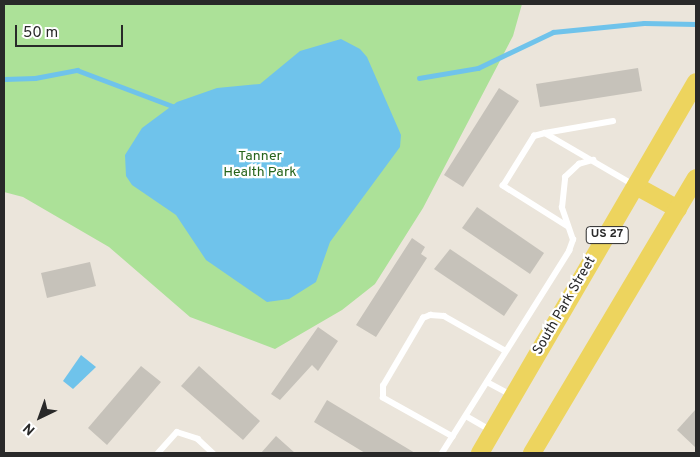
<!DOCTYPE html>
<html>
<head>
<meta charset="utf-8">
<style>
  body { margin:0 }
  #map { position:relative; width:700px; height:457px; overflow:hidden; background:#ebe5db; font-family:Overpass,sans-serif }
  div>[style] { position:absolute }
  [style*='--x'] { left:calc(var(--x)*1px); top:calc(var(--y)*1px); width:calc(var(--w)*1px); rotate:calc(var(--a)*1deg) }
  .green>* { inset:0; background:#ace198 }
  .water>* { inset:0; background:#6fc3eb }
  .stream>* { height:4.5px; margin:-2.25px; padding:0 2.25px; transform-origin:2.25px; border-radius:2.25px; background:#6fc3eb }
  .building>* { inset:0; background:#c6c2ba }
  .lane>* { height:5.5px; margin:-2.75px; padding:0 2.75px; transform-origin:2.75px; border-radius:2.75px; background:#fff }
  .primary>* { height:18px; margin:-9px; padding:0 9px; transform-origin:9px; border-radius:9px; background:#edd45e }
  span { translate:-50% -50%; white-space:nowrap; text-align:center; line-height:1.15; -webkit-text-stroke:4.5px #fff; paint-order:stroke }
  .shield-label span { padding:1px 4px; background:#fff; border:1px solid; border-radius:4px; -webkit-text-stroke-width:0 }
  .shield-label { font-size:12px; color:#292929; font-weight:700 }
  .park-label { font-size:14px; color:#26641b }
  .street-label { font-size:14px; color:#292929 }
  .frame { position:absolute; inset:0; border:5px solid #292929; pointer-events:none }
  .north { position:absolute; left:15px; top:392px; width:50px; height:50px; -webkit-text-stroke:4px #fff; paint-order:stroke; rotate:222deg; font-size:14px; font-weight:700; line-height:20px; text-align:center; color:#292929 }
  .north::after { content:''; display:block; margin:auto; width:18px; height:22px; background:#292929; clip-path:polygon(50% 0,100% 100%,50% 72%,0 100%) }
  .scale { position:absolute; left:15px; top:25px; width:108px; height:22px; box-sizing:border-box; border:2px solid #292929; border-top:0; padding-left:6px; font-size:15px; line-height:18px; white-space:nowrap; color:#292929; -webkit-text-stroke:4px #fff; paint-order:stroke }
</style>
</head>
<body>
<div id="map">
  <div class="green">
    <div style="clip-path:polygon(4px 4px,522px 4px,513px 36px,423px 208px,375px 284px,342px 310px,275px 349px,190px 317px,109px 247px,23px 197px,4px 192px)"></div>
  </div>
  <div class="water">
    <div style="clip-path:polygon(341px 39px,360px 49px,367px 57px,401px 135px,400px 147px,330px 242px,316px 282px,289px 299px,267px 302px,206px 260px,176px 215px,132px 185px,126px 176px,125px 155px,142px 128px,177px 102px,217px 88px,260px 84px,300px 51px)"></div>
    <div style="clip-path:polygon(81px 355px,96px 367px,73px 389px,63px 381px)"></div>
  </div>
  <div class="stream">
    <div style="--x:419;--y:78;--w:60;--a:-9.6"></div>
    <div style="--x:478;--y:68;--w:83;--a:-25.6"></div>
    <div style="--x:553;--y:32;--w:91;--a:-5.6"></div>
    <div style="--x:644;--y:23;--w:52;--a:1.1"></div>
    <div style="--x:4;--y:79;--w:31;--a:-2"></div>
    <div style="--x:35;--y:78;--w:43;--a:-10.8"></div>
    <div style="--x:77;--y:70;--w:105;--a:20.7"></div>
  </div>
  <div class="building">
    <div style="clip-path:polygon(638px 68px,642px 91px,540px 107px,536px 84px)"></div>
    <div style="clip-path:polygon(499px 88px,519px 101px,463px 187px,444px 175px)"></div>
    <div style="clip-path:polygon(477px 207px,544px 253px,530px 274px,462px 228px)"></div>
    <div style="clip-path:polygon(412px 238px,425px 247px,421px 254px,427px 258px,376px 337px,356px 325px)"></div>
    <div style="clip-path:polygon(450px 249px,518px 295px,504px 316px,434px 269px)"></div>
    <div style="clip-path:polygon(90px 262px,96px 286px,47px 298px,41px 273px)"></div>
    <div style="clip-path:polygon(318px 327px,338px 341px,318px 371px,312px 365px,280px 400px,271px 394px)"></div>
    <div style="clip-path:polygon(141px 366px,161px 382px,107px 445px,88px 428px)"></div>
    <div style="clip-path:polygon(199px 366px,260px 421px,243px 440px,181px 386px)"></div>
    <div style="clip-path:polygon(327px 400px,415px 453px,365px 453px,314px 422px)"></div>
    <div style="clip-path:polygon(696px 409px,696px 448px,677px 430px)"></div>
    <div style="clip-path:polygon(276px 436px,295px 453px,261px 453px)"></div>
  </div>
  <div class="lane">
    <div style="--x:545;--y:133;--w:69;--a:-10"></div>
    <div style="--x:568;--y:227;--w:77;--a:-147.8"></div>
    <div style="--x:503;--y:186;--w:59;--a:-58.2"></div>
    <div style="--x:534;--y:136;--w:11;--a:-15"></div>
    <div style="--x:545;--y:133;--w:103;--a:30.3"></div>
    <div style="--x:487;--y:382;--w:27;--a:28"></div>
    <div style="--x:466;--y:416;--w:28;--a:30"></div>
    <div style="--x:453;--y:437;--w:80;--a:-150.9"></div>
    <div style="--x:383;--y:398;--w:12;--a:-90"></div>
    <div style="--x:383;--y:386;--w:79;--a:-59.5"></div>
    <div style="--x:423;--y:318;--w:8;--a:-23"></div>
    <div style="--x:430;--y:315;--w:14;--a:4"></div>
    <div style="--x:444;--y:316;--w:69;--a:29.5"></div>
    <div style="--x:158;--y:453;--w:28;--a:-48"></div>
    <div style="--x:177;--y:432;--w:22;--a:18"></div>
    <div style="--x:198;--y:439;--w:21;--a:43"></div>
    <div style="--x:442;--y:453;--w:239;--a:-57.8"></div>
    <div style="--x:569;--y:251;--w:12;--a:-70"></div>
    <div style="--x:573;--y:240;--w:34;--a:-109"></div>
    <div style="--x:562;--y:208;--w:31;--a:-84"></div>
    <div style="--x:565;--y:177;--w:19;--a:-43"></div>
    <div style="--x:579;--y:164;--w:15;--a:-16"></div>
  </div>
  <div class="primary">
    <div style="--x:636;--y:186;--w:48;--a:28.7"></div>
    <div style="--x:480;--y:453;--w:429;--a:-59.8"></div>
    <div style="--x:532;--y:453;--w:320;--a:-59.2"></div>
  </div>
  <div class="shield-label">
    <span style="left:607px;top:235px">US 27</span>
  </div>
  <div class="park-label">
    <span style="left:260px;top:165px">Tanner<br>Health Park</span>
  </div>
  <div class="street-label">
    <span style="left:565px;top:306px;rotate:-60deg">South Park Street</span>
  </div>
  <div class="frame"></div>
  <div class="north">N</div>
  <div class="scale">50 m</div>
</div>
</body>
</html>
